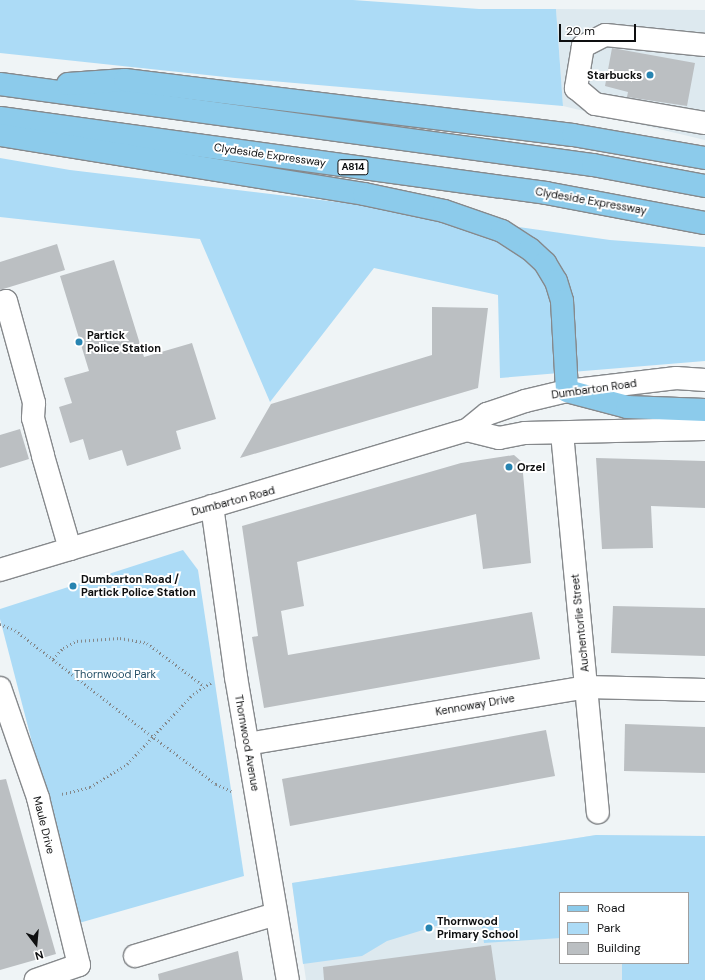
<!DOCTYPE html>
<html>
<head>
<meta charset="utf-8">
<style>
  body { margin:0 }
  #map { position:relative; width:705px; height:980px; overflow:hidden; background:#eff4f6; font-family:"DM Sans",sans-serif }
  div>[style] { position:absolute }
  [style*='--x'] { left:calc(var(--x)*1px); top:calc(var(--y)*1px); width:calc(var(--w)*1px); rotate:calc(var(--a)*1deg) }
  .built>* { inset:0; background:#dde9ef }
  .green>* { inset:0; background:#acdbf6 }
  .building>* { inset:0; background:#bbbfc2 }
  .path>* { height:2.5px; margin-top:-1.25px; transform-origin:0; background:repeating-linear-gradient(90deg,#848789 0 1px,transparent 0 4px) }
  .roads { filter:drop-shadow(1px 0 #86898c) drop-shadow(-1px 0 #86898c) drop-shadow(0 1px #86898c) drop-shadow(0 -1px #86898c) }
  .minor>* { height:22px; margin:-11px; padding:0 11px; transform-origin:11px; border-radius:11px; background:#fff }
  .major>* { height:22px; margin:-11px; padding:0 11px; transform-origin:11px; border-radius:11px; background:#8ccbeb }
  .dots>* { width:11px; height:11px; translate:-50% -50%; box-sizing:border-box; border:2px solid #fff; border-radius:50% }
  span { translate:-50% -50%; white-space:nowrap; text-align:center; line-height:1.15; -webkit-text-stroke:4px #fff; paint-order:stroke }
  .shield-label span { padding:1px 3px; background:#fff; border:1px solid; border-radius:3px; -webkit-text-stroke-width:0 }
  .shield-label { font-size:10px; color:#0e0f10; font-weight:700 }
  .poi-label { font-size:11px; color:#0e0f10; font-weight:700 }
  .right { translate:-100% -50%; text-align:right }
  .left { translate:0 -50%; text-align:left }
  .street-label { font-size:11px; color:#0e0f10 }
  .park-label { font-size:11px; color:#244f66 }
  .legend { position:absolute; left:559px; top:892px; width:130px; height:72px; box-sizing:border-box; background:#fff; border:1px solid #9f9f9f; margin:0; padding:5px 7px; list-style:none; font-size:12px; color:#0e0f10 }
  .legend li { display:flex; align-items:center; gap:8px; height:20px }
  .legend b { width:20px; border:1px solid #9f9f9f }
  .north { position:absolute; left:16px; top:924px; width:40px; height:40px; -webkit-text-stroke:3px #fff; paint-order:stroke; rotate:164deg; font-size:11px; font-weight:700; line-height:16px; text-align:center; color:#0e0f10 }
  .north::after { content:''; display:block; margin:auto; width:14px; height:18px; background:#0e0f10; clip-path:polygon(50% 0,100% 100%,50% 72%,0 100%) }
  .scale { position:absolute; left:559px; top:24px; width:77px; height:18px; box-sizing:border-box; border:2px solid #0e0f10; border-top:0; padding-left:5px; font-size:12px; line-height:14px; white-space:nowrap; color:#0e0f10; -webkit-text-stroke:3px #fff; paint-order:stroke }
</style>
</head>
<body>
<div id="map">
  <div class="built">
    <div style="clip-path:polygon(556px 9px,705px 10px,705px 140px,563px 106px)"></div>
    <div style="clip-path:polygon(evenodd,596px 835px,705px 836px,705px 980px,306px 980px,292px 883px,596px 835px,560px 893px,688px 893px,688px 963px,560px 963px,560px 893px)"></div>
  </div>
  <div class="green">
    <div style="clip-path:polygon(0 0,353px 0,479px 9px,556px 9px,563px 106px,235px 78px,0 53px)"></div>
    <div style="clip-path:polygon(0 158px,70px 170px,379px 207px,610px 240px,705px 247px,705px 361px,500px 378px,498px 295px,374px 268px,270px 402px,200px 239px,0 217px)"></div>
    <div style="clip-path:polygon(183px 550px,198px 570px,244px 876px,79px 923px,0 619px,0 609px)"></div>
    <div style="clip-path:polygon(596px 835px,705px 836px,705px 980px,622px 980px,622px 963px,688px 963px,688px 893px,560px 893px,560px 938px,484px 943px,481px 921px,446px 923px,387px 941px,362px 956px,303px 964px,292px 883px)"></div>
  </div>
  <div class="building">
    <div style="clip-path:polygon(612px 48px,695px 63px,687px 106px,627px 97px,628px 92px,605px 86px)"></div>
    <div style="clip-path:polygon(57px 244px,65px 270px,0 290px,0 262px)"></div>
    <div style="clip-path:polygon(114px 260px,144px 357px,192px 343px,216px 419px,176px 431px,181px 449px,127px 466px,122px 450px,89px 460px,83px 439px,70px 443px,59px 407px,72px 403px,64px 378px,89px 371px,60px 276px)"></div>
    <div style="clip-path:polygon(432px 307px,488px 308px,478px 388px,240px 458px,271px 404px,432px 355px)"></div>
    <div style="clip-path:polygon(20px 429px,29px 459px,0 468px,0 435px)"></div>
    <div style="clip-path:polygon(514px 455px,522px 462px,531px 563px,483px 569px,476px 514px,297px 562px,304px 606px,281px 611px,288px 655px,532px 612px,540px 659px,264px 708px,252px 637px,258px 636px,242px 526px,461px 463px)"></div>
    <div style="clip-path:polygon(596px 458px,705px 461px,705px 508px,651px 506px,653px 548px,602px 549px)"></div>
    <div style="clip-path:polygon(613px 606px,705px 608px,705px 656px,611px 653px)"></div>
    <div style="clip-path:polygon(625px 724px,705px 727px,705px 773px,624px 771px)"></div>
    <div style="clip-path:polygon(546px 730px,555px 776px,290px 826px,282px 779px)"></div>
    <div style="clip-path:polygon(6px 779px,56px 954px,0 970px,0 780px)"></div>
    <div style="clip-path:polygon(491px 945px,496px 980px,324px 980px,323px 967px)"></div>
    <div style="clip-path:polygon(238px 951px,243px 980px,159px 980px,158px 974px)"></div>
  </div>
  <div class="path">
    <div style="--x:0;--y:624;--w:16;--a:22"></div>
    <div style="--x:15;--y:630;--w:168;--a:37.8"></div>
    <div style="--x:148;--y:733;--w:85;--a:36.9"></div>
    <div style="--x:216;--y:784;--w:17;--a:25"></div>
    <div style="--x:53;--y:659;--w:15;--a:-48"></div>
    <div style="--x:63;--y:648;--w:16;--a:-27"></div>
    <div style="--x:77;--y:641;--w:43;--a:-4"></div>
    <div style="--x:120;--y:638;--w:27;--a:10"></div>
    <div style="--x:147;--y:643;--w:71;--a:37"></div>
    <div style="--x:62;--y:794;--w:29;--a:-14"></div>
    <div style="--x:90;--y:787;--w:44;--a:-31.9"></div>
    <div style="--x:127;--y:764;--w:96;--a:-46.7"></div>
    <div style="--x:193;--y:694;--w:22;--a:-32"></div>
  </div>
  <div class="roads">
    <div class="minor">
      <div style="--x:705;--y:45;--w:100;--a:-174.3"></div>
      <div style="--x:605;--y:35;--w:25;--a:153"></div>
      <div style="--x:583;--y:46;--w:43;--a:99.5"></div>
      <div style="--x:576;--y:88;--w:25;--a:40"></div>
      <div style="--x:595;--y:104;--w:112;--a:9.8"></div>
      <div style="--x:0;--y:303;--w:6;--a:-18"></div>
      <div style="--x:6;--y:301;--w:106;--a:74.6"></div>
      <div style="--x:34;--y:403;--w:15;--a:94"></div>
      <div style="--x:33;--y:418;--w:39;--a:75"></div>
      <div style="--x:43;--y:456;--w:97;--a:73.8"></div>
      <div style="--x:467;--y:430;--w:33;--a:14"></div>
      <div style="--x:499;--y:438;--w:26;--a:-11"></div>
      <div style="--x:525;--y:433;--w:180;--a:-1.3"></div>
      <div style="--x:562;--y:433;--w:381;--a:84.6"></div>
      <div style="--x:212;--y:506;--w:173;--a:82"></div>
      <div style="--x:236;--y:677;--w:307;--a:80.3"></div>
      <div style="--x:0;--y:570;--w:488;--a:-16.7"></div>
      <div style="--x:467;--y:430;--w:26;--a:-39"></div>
      <div style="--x:487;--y:414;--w:40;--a:-18.9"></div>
      <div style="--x:525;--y:401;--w:43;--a:-13.4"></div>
      <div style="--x:567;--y:391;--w:110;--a:-6.8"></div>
      <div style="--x:676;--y:378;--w:29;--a:4"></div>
      <div style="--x:0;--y:688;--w:116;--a:70.9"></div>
      <div style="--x:38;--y:798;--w:172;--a:76.2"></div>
      <div style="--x:79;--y:965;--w:46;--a:160.8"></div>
      <div style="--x:247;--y:744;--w:344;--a:-9.5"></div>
      <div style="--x:586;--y:687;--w:119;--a:1.4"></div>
      <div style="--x:135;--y:956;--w:147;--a:-16.6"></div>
    </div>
    <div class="major">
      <div style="--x:0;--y:84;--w:599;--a:7.78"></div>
      <div style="--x:593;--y:165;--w:114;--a:10.6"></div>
      <div style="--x:68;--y:84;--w:57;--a:-4"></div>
      <div style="--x:125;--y:80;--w:451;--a:7"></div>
      <div style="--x:573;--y:135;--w:134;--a:9.9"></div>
      <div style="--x:0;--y:118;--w:551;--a:7.82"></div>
      <div style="--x:546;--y:193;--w:162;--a:10.7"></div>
      <div style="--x:0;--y:135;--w:369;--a:9.2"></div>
      <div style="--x:364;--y:194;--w:82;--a:12"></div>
      <div style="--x:444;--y:211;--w:61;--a:19"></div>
      <div style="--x:502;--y:231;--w:33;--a:33"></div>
      <div style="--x:530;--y:249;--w:21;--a:43"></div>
      <div style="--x:545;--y:263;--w:21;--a:59"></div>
      <div style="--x:556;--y:281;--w:21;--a:73"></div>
      <div style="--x:562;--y:301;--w:90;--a:86.8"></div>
      <div style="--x:567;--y:391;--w:62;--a:14.9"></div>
      <div style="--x:627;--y:407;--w:78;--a:2.2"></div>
    </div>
  </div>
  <div class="dots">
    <div style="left:650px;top:75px;background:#2784b1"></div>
    <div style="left:79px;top:342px;background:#2784b1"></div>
    <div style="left:509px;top:467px;background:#2784b1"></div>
    <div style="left:73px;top:586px;background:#2784b1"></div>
    <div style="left:429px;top:928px;background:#2784b1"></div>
  </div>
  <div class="shield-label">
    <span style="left:353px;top:167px">A814</span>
  </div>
  <div class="poi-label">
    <span class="right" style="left:642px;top:75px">Starbucks</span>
    <span class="left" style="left:87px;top:342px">Partick<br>Police Station</span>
    <span class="left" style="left:517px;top:467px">Orzel</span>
    <span class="left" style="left:81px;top:586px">Dumbarton Road /<br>Partick Police Station</span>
    <span class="left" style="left:437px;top:928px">Thornwood<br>Primary School</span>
  </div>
  <div class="street-label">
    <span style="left:270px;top:155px;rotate:8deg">Clydeside Expressway</span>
    <span style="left:591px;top:201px;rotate:10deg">Clydeside Expressway</span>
    <span style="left:594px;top:389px;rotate:-8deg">Dumbarton Road</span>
    <span style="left:233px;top:501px;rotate:-15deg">Dumbarton Road</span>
    <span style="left:580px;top:623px;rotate:-96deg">Auchentorlie Street</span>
    <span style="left:475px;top:705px;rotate:-10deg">Kennoway Drive</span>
    <span style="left:247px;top:743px;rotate:80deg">Thornwood Avenue</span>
    <span style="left:44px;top:825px;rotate:76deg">Maule Drive</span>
  </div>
  <div class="park-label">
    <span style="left:115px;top:674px">Thornwood Park</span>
  </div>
  <ul class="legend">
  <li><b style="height:5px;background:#8ccbeb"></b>Road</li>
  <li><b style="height:11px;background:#acdbf6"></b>Park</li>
  <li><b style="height:11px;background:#bbbfc2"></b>Building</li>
  </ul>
  <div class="north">N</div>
  <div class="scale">20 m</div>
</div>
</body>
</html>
